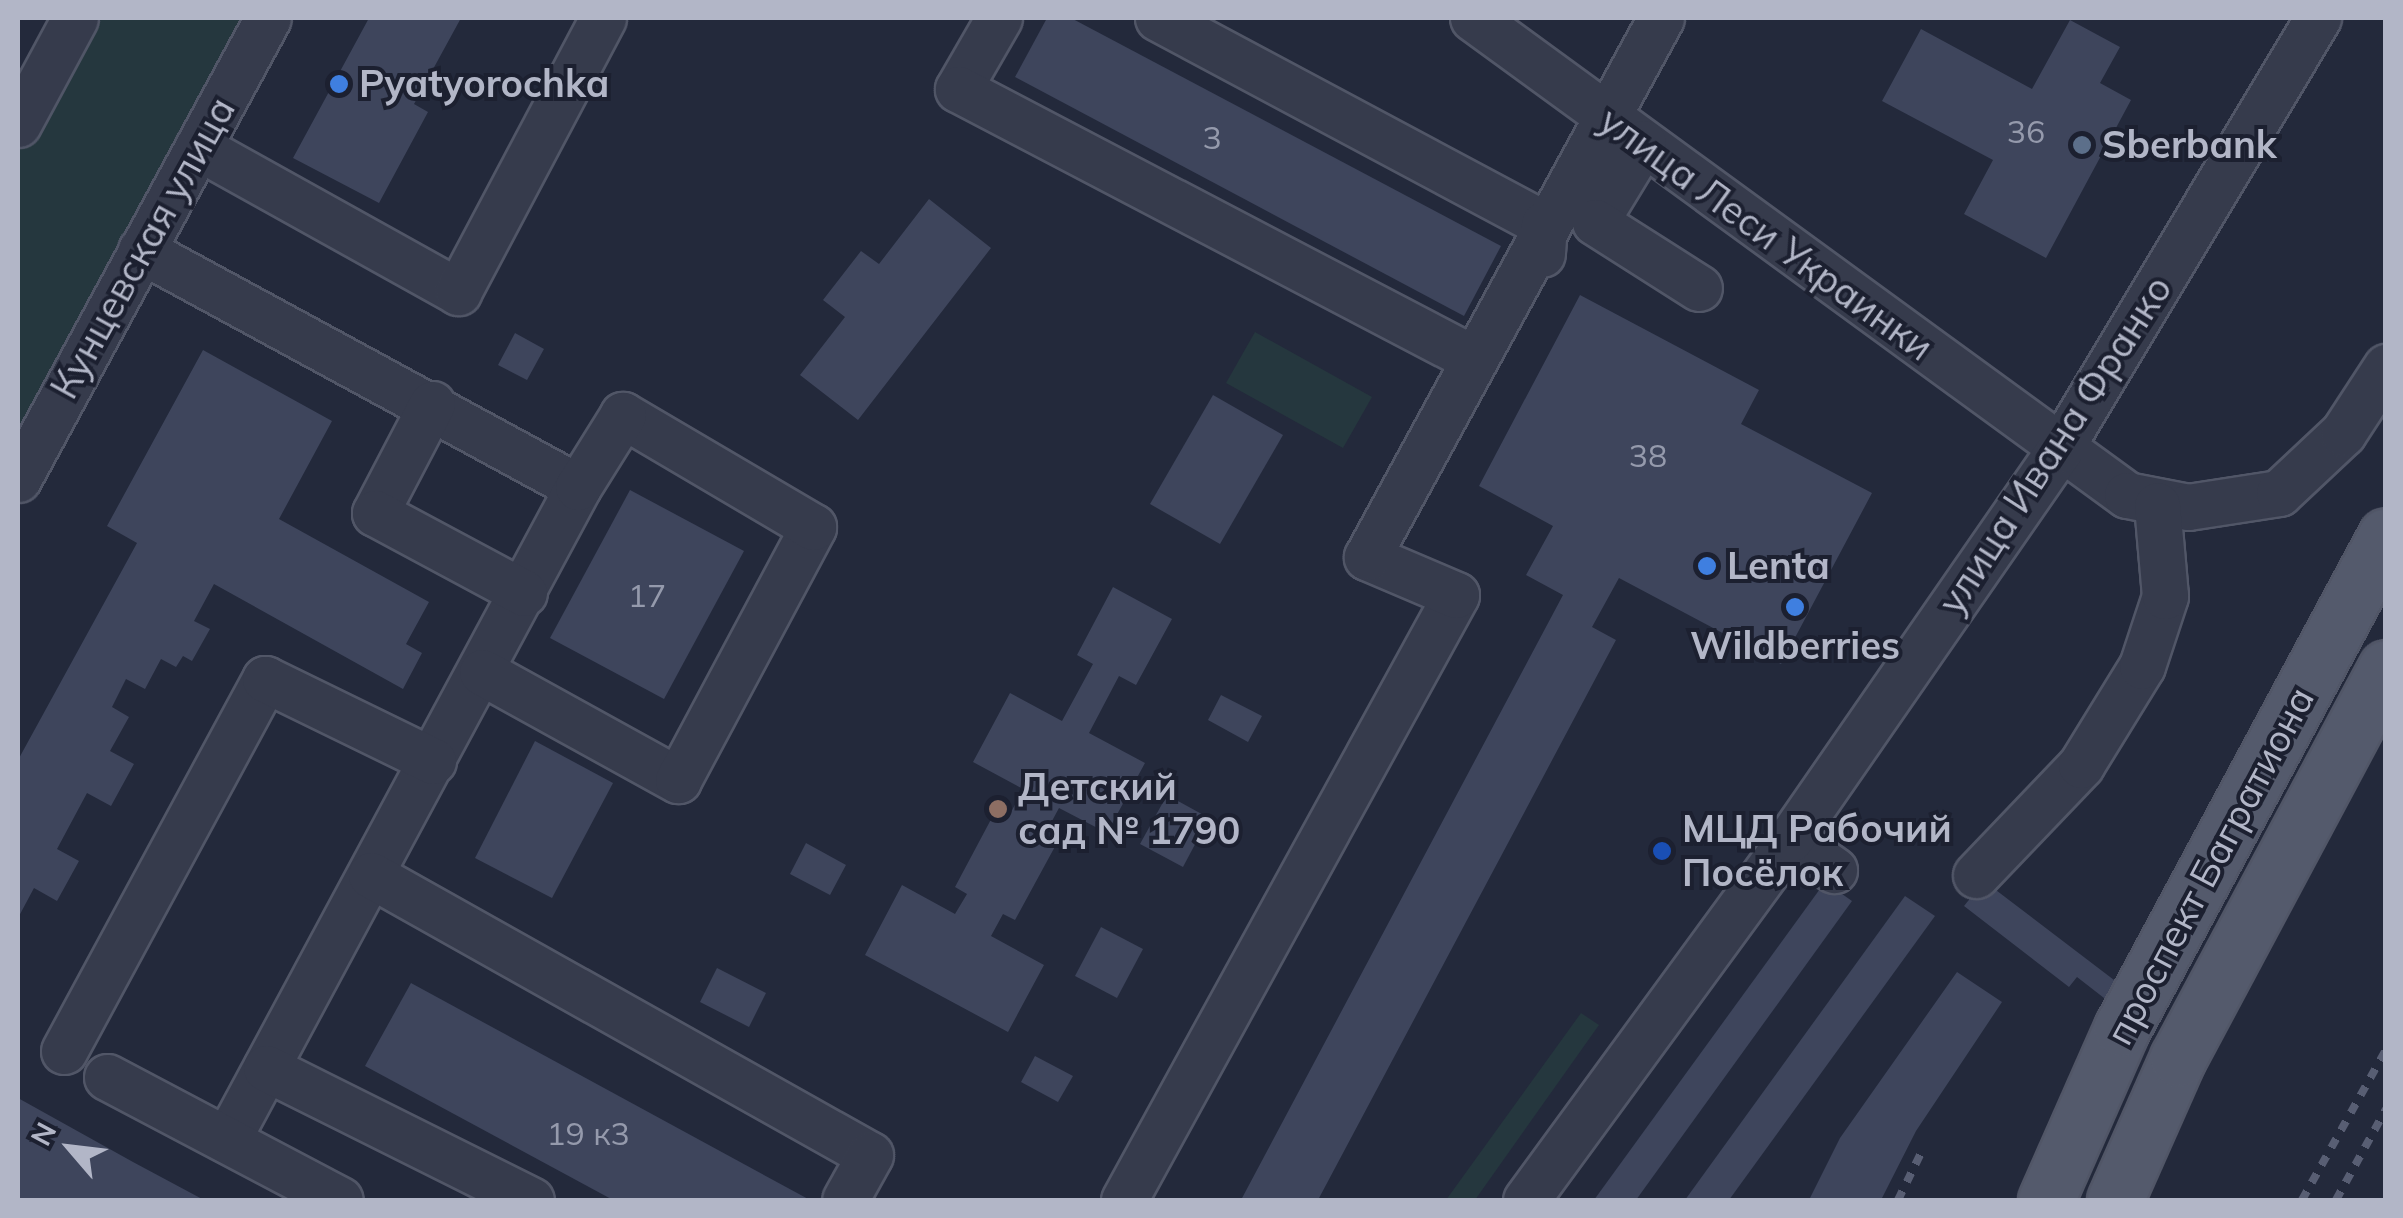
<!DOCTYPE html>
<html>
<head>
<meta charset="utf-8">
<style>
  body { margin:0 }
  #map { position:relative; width:2403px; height:1218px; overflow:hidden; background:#23293b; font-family:Mulish,sans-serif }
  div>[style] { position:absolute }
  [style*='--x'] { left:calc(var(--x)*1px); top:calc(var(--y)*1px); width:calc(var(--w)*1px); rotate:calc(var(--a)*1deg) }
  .green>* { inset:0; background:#25373e }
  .building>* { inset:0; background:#3e455c }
  .roads { filter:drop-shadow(2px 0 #515667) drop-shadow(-2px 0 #515667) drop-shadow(0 2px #515667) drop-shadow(0 -2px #515667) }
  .minor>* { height:45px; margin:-22.5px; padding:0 22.5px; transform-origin:22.5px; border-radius:22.5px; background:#363b4c }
  .major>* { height:55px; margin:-27.5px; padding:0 27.5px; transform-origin:27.5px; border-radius:27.5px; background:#545a6c }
  .rail>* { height:8px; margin-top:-4px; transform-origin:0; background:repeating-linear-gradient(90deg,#585e73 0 10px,transparent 0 20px) }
  .dots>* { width:28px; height:28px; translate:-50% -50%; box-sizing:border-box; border:5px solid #1c2030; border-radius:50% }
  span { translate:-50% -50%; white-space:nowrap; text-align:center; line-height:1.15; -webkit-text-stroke:8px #1c2030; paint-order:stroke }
  .number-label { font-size:32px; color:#959aac }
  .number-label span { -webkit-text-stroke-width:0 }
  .poi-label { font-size:38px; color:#b2b6c7; font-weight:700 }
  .left { translate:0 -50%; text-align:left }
  .street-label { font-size:38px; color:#b2b6c7 }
  .frame { position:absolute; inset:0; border:20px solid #b2b6c7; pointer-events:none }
  .north { position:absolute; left:20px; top:1098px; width:100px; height:100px; -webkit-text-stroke:8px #1c2030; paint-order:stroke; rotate:298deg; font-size:28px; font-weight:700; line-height:40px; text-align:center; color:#b2b6c7 }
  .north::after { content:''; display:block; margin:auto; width:35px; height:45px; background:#b2b6c7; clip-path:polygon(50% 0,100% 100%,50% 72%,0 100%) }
</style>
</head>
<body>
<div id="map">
  <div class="green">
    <div style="clip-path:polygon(92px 18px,243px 18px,18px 430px,18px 153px)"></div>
    <div style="clip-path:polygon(1255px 332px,1372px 397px,1343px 448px,1226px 383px)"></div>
    <div style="clip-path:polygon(1581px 1013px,1599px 1025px,1475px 1200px,1446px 1200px)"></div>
  </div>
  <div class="building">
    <div style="clip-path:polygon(369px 18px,461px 18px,414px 104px,428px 112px,379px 203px,293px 158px)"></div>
    <div style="clip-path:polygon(1047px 18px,1071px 18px,1501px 246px,1464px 316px,1015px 77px)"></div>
    <div style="clip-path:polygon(2070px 20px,2120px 47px,2100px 83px,2131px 100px,2046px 258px,1964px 214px,1993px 160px,1882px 101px,1921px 29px,2032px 89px)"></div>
    <div style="clip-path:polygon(929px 199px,991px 248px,858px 420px,800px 375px,845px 317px,823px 300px,861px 251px,879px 264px)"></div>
    <div style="clip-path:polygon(1580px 295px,1759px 390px,1741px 424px,1872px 493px,1781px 664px,1619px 578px,1592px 627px,1616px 640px,1318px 1200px,1241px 1200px,1563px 595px,1526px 575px,1553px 526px,1479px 486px)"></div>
    <div style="clip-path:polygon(515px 333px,544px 349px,527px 380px,498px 365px)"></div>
    <div style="clip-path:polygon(203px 350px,332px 421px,279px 519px,429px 602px,406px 644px,422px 653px,403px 689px,214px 584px,194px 621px,210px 629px,192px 661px,183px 656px,176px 667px,161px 659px,145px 689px,126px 679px,112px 707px,129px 717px,110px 751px,134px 764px,111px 806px,87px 793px,57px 849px,79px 861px,57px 901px,34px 888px,18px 918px,18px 760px,137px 543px,107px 526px)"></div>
    <div style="clip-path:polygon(1213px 395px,1283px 435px,1220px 544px,1150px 504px)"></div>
    <div style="clip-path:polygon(630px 490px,744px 551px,664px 699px,550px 638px)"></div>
    <div style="clip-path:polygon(1113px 587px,1172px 619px,1136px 685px,1119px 676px,1089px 733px,1145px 763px,1107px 833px,1059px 808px,1045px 834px,1058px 841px,1015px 920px,1003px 914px,991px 936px,1044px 965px,1008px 1032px,865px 955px,902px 885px,955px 914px,967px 894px,955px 887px,996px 810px,1009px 816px,1023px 789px,973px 762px,1010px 693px,1062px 721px,1093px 664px,1077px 655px)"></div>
    <div style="clip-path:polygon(1221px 695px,1262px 716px,1248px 742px,1208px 720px)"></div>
    <div style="clip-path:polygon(535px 741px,613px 783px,552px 898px,475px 858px)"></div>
    <div style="clip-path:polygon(1167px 795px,1209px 818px,1183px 867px,1140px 844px)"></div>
    <div style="clip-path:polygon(806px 843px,846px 865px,830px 895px,790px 874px)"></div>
    <div style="clip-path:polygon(1984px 881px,2135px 996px,2122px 1012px,2077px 977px,2069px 987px,1964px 906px)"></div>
    <div style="clip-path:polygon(1825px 882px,1852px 901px,1636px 1200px,1594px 1200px)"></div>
    <div style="clip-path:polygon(1905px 896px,1935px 916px,1729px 1200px,1685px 1200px)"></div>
    <div style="clip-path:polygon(1101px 927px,1143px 949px,1117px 998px,1075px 976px)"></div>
    <div style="clip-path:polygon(717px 968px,766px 993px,749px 1027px,700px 1002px)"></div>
    <div style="clip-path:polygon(1957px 972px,2002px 1002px,1916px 1131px,1881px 1200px,1809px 1200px,1840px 1138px)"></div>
    <div style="clip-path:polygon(411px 983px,810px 1200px,613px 1200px,365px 1066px)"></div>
    <div style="clip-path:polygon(1035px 1056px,1073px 1076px,1058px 1102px,1021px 1082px)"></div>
    <div style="clip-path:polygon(18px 1098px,133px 1162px,204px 1200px,18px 1200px)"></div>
  </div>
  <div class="roads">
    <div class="minor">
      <div style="--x:999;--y:18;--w:82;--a:120"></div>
      <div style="--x:958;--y:89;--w:580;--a:27.63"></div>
      <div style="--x:1158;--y:18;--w:438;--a:28.1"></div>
      <div style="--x:1544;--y:224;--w:30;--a:94"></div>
      <div style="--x:1473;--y:18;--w:809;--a:36.11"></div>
      <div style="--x:2127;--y:495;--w:62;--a:11.1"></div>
      <div style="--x:2188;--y:507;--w:92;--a:-8.7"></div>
      <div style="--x:2279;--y:493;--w:88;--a:-43.2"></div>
      <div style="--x:2343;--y:433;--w:79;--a:-56.9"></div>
      <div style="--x:18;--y:124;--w:120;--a:-61.7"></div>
      <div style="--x:1643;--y:143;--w:92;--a:121.3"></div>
      <div style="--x:1595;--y:222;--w:123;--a:32.4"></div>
      <div style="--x:198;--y:147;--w:298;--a:29.1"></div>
      <div style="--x:458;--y:292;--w:310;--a:-62.1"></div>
      <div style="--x:141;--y:250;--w:497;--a:28.5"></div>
      <div style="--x:578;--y:487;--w:741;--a:118.26"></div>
      <div style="--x:432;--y:404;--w:123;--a:117.6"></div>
      <div style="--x:375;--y:513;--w:169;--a:28.2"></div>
      <div style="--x:18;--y:479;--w:524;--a:-61.53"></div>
      <div style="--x:482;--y:672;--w:224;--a:28.9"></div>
      <div style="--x:678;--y:780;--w:287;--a:-61.9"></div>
      <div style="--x:813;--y:527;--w:221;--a:-149.5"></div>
      <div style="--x:623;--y:415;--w:85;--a:122"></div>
      <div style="--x:1790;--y:839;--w:54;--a:35.2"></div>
      <div style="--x:371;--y:875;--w:572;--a:29.3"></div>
      <div style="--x:870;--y:1155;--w:51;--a:119.1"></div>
      <div style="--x:1976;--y:875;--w:152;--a:-46.3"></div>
      <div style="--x:2081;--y:765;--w:116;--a:-58.4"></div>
      <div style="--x:2142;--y:666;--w:74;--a:-71.8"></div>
      <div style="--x:2165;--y:596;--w:91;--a:-95"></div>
      <div style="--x:64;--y:1051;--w:423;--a:-61.6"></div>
      <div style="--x:265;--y:679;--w:187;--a:26"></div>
      <div style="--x:266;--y:1068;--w:296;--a:26.5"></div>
      <div style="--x:107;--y:1077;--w:263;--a:27.8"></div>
      <div style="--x:1124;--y:1200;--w:690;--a:-61.24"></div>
      <div style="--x:1456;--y:595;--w:97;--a:-156.9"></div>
      <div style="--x:1367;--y:557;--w:614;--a:-61.39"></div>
      <div style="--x:1526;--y:1200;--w:447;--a:-53.8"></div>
      <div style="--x:1790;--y:839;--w:473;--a:-55.3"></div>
      <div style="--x:2059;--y:450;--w:504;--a:-59.06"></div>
    </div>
    <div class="major">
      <div style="--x:2046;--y:1200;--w:188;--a:-66.2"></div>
      <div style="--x:2122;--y:1028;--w:558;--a:-61.78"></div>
      <div style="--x:2115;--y:1200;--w:155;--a:-66.1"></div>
      <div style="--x:2178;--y:1058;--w:442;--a:-61.9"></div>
    </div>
  </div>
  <div class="rail">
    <div style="--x:1898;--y:1200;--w:57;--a:-63.9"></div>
    <div style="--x:2302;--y:1200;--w:172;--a:-60.8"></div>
    <div style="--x:2336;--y:1200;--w:104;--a:-61.2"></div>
  </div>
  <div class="dots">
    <div style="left:339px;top:84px;background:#3f7fe0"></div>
    <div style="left:2082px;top:145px;background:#5c6f8a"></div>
    <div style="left:1707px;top:566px;background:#3f7fe0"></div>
    <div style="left:1795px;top:607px;background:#3f7fe0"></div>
    <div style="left:998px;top:809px;background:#8d6e63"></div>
    <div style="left:1662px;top:851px;background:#1a4fb4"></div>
  </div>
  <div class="number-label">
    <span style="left:2026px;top:131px">36</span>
    <span style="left:1212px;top:137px">3</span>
    <span style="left:1648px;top:455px">38</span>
    <span style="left:647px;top:595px">17</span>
    <span style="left:588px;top:1133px">19 к3</span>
  </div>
  <div class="poi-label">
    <span class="left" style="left:359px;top:84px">Pyatyorochka</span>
    <span class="left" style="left:2102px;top:145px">Sberbank</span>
    <span class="left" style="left:1727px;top:566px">Lenta</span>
    <span style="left:1795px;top:646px">Wildberries</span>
    <span class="left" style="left:1018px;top:809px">Детский<br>сад № 1790</span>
    <span class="left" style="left:1682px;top:851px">МЦД Рабочий<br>Посёлок</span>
  </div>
  <div class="street-label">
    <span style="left:1766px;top:234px;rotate:36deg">улица Леси Украинки</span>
    <span style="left:143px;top:248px;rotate:-61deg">Кунцевская улица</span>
    <span style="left:2055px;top:445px;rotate:-57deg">улица Ивана Франко</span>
    <span style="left:2210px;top:866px;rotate:-62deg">проспект Багратиона</span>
  </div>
  <div class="frame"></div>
  <div class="north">N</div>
</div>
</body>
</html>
